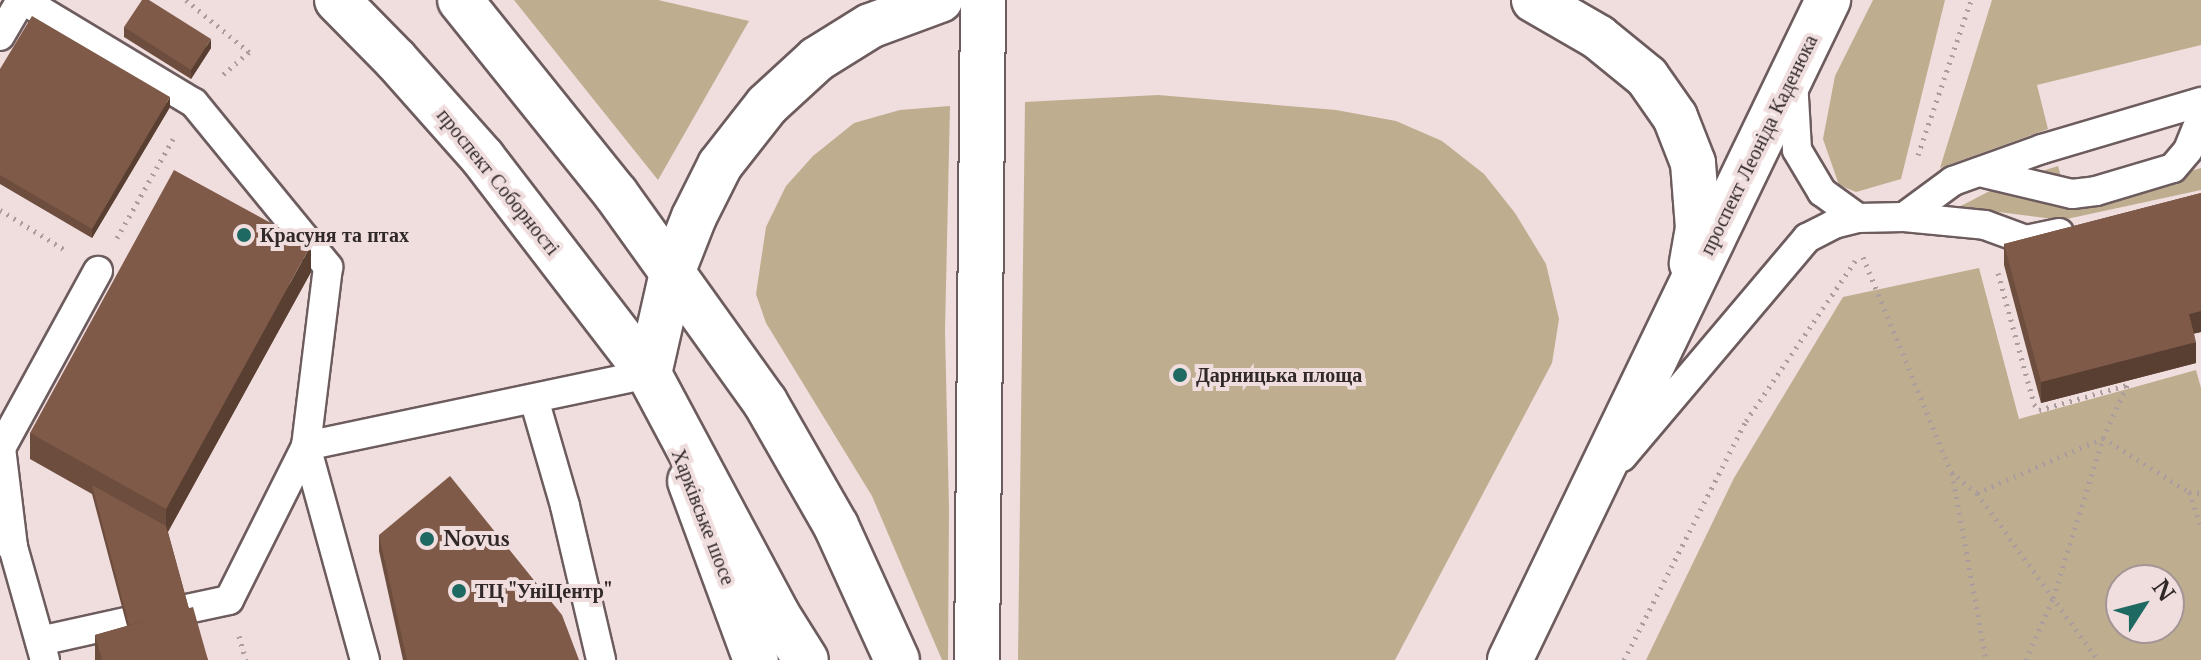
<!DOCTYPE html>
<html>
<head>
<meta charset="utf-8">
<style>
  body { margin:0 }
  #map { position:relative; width:2201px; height:660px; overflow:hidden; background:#f0ddde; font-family:"Libre Baskerville",serif }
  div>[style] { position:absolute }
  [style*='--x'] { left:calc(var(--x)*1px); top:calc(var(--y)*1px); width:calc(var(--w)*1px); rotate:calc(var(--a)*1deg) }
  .green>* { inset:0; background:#bead8e }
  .path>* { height:5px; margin-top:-2.5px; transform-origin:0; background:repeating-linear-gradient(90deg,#ab9c9d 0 2px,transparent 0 8px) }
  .roads { filter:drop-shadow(2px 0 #6d5c5e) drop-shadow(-2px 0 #6d5c5e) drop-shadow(0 2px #6d5c5e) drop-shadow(0 -2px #6d5c5e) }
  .lane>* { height:28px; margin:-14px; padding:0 14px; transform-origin:14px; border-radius:14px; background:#fff }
  .primary>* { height:44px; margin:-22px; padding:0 22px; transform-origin:22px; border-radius:22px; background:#fff }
  .highway>* { height:44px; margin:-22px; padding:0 22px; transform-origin:22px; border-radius:22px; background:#fff }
  .wall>* { inset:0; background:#6d4d3e }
  .shaded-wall>* { inset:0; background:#593f32 }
  .building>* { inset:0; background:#7f5a48 }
  .dots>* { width:22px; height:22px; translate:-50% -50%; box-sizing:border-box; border:4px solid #f0ddde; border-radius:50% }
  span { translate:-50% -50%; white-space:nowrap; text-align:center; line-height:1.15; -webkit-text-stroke:8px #f0ddde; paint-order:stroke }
  .street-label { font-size:20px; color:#302829 }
  .poi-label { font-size:20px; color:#302829; font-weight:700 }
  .left { translate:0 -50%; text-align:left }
  .north { position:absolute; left:2105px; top:564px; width:80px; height:80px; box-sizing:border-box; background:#f0ddde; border:2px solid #a39596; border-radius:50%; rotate:54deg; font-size:22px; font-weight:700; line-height:32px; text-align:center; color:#302829 }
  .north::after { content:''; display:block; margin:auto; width:28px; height:36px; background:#1f6963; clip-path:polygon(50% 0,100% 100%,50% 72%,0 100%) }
</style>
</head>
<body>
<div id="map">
  <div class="green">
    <div style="clip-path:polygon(514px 0,658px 0,749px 21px,658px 180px)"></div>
    <div style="clip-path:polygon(1873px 0,1945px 0,1901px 179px,1856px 192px,1839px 185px,1823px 139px,1835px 76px)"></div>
    <div style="clip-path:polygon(1992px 0,2201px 0,2201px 45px,2037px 85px,2048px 129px,1940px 168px)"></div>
    <div style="clip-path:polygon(1158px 95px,1336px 110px,1396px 121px,1442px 141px,1484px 174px,1515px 213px,1546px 264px,1559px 319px,1552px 363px,1395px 660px,1018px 660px,1025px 102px)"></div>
    <div style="clip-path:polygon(950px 106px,945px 331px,949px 508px,948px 660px,942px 660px,872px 496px,766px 323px,756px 294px,766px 227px,786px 186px,813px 156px,854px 123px,900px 110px)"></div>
    <div style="clip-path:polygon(2058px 166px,2069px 205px,2201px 168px,2201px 190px,2062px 220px,1959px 207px,2007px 182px)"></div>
    <div style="clip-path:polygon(evenodd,1979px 268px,2019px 419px,2196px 370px,2201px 388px,2201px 660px,1646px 660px,1734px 478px,1843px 297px,1979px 268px,2121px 580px,2169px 580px,2169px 628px,2121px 628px,2121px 580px)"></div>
  </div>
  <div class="path">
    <div style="--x:186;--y:0;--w:82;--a:39.5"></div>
    <div style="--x:249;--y:52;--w:35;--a:139"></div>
    <div style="--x:1918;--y:155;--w:164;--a:-71.1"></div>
    <div style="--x:0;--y:210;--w:79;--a:31.5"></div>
    <div style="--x:117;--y:238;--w:114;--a:-60.5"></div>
    <div style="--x:1863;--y:257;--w:232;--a:67.7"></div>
    <div style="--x:1951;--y:472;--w:33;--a:39"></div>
    <div style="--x:1977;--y:493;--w:206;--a:54.1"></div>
    <div style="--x:1998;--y:273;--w:136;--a:74.6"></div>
    <div style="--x:2034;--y:404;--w:8;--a:50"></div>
    <div style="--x:2039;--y:410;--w:91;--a:-15.9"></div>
    <div style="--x:1952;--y:473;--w:190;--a:79.7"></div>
    <div style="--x:2189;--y:492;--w:37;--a:71"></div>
    <div style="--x:1977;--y:493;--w:137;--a:-23.6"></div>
    <div style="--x:2103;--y:438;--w:63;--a:-65.5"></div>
    <div style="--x:239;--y:636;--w:25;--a:74"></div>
    <div style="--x:1624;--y:660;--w:268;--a:-63"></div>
    <div style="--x:1746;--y:421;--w:195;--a:-55.7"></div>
    <div style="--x:2026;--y:660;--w:68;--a:-66.5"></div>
    <div style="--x:2053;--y:598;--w:168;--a:-72.6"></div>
    <div style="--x:2103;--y:438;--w:102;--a:32.1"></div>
    <div style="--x:2189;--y:492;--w:12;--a:5"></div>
  </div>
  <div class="roads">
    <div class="lane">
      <div style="--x:23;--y:0;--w:200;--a:31.1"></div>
      <div style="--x:194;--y:103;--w:212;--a:50.7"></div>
      <div style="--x:328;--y:267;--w:180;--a:97"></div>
      <div style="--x:306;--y:446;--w:222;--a:74.6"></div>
      <div style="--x:0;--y:36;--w:42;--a:-59.7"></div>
      <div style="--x:1793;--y:80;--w:70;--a:86.7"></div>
      <div style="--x:1797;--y:150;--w:49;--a:59.2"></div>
      <div style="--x:1822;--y:192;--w:44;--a:35.8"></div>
      <div style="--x:1979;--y:172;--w:96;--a:13.3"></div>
      <div style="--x:2072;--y:194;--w:24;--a:-7"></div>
      <div style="--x:2096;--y:191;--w:80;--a:-16.6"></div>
      <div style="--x:2173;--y:168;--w:23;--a:-50"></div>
      <div style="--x:2188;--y:150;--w:35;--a:-68"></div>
      <div style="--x:1904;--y:217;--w:61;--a:-36.3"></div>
      <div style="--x:1953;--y:181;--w:95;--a:-19.8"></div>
      <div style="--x:2042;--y:149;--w:166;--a:-16.5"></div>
      <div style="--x:534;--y:399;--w:111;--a:73.8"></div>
      <div style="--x:565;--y:506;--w:158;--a:76.8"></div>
      <div style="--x:1622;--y:457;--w:287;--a:-49.8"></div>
      <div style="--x:1807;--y:238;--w:30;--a:-27"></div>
      <div style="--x:1834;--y:224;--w:25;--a:-14"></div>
      <div style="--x:1858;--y:218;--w:46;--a:-1.2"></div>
      <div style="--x:1904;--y:217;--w:81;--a:5.6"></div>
      <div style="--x:1985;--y:225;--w:44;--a:20.1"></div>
      <div style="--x:2026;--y:240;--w:34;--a:-12"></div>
      <div style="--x:0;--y:538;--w:16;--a:35"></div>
      <div style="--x:13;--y:547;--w:117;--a:74.2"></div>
      <div style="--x:13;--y:547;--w:100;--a:-96.9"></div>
      <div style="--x:1;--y:448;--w:202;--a:-61.3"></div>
      <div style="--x:187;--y:609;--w:43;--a:-12.1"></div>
      <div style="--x:229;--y:600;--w:172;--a:-63.4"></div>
      <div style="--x:306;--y:446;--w:350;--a:-11.9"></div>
      <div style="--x:40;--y:641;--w:88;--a:-12.5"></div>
    </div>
    <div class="primary">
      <div style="--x:460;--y:0;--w:249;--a:51.2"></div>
      <div style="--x:616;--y:194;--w:256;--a:54.4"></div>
      <div style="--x:765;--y:402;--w:143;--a:60.2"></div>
      <div style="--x:836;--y:526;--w:147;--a:65.5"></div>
      <div style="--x:690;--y:481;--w:191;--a:69.8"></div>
      <div style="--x:977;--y:660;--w:660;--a:-89.48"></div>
    </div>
    <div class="highway">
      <div style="--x:337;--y:0;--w:84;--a:45.5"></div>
      <div style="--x:396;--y:60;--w:131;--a:48.4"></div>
      <div style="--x:483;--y:158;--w:272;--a:52.5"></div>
      <div style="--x:649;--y:374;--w:272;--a:61.9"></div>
      <div style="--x:777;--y:614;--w:54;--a:57.8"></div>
      <div style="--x:1534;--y:0;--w:74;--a:30"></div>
      <div style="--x:1598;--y:37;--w:63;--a:39.2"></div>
      <div style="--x:1647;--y:77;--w:49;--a:55"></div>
      <div style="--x:1675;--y:117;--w:49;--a:68.6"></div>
      <div style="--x:1693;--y:163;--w:65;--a:85.6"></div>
      <div style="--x:1698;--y:228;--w:36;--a:100"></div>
      <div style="--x:649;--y:374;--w:104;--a:-77.2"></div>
      <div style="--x:672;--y:273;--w:60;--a:-68.6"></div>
      <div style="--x:694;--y:217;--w:58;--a:-63.4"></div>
      <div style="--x:720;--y:165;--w:76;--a:-51.9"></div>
      <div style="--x:767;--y:105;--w:68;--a:-42.6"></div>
      <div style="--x:817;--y:59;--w:62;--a:-31.9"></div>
      <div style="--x:870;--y:26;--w:75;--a:-20.4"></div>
      <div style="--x:1510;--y:660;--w:733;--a:-64.27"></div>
    </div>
  </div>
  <div class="wall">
    <div style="clip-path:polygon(124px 27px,211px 48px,191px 79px,124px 37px)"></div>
    <div style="clip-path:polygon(0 69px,170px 107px,92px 238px,0 184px)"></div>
    <div style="clip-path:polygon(2201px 193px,2201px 332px,2194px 333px,2196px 363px,2041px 403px,2004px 265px,2004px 244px)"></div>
    <div style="clip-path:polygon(311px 272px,168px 532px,189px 609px,208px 660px,95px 660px,95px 635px,127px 626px,92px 494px,30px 459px,30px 433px)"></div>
    <div style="clip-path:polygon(379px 535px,579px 660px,403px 660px,379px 551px)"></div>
  </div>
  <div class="shaded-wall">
    <div style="clip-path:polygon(211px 39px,211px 48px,191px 79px,191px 70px)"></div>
    <div style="clip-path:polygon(170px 97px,170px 107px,92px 238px,92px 229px)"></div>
    <div style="clip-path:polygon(311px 245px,311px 272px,166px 535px,166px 509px)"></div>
    <div style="clip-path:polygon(2201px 311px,2201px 332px,2189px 335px,2189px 314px)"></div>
    <div style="clip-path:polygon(2196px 342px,2196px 363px,2041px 403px,2041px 382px)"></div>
  </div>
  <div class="building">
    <div style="clip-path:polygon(142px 0,149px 0,211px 39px,191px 70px,124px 27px)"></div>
    <div style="clip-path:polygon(32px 16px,170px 97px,92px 229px,0 175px,0 69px)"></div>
    <div style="clip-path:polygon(174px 170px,311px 245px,166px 509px,30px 433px)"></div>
    <div style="clip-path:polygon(2201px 193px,2201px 311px,2189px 314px,2196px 342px,2041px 382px,2004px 244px)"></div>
    <div style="clip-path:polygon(450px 476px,562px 615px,579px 660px,407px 660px,379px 535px)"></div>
    <div style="clip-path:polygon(92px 485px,166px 526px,189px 609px,129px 625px)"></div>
    <div style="clip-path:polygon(193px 607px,208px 660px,102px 660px,95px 635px)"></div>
  </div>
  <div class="dots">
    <div style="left:244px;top:235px;background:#1f6963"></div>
    <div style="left:1180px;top:375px;background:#1f6963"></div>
    <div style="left:427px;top:539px;background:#1f6963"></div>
    <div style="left:459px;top:591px;background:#1f6963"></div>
  </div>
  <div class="street-label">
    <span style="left:1759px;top:145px;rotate:-64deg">проспект Леоніда Каденюка</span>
    <span style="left:498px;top:182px;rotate:51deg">проспект Соборності</span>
    <span style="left:703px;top:517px;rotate:69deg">Харківське шосе</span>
  </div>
  <div class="poi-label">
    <span class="left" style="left:260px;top:235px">Красуня та птах</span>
    <span class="left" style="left:1196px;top:375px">Дарницька площа</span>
    <span class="left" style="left:443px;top:539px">Novus</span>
    <span class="left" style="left:475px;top:591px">ТЦ "УніЦентр"</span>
  </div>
  <div class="north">N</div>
</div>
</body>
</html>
